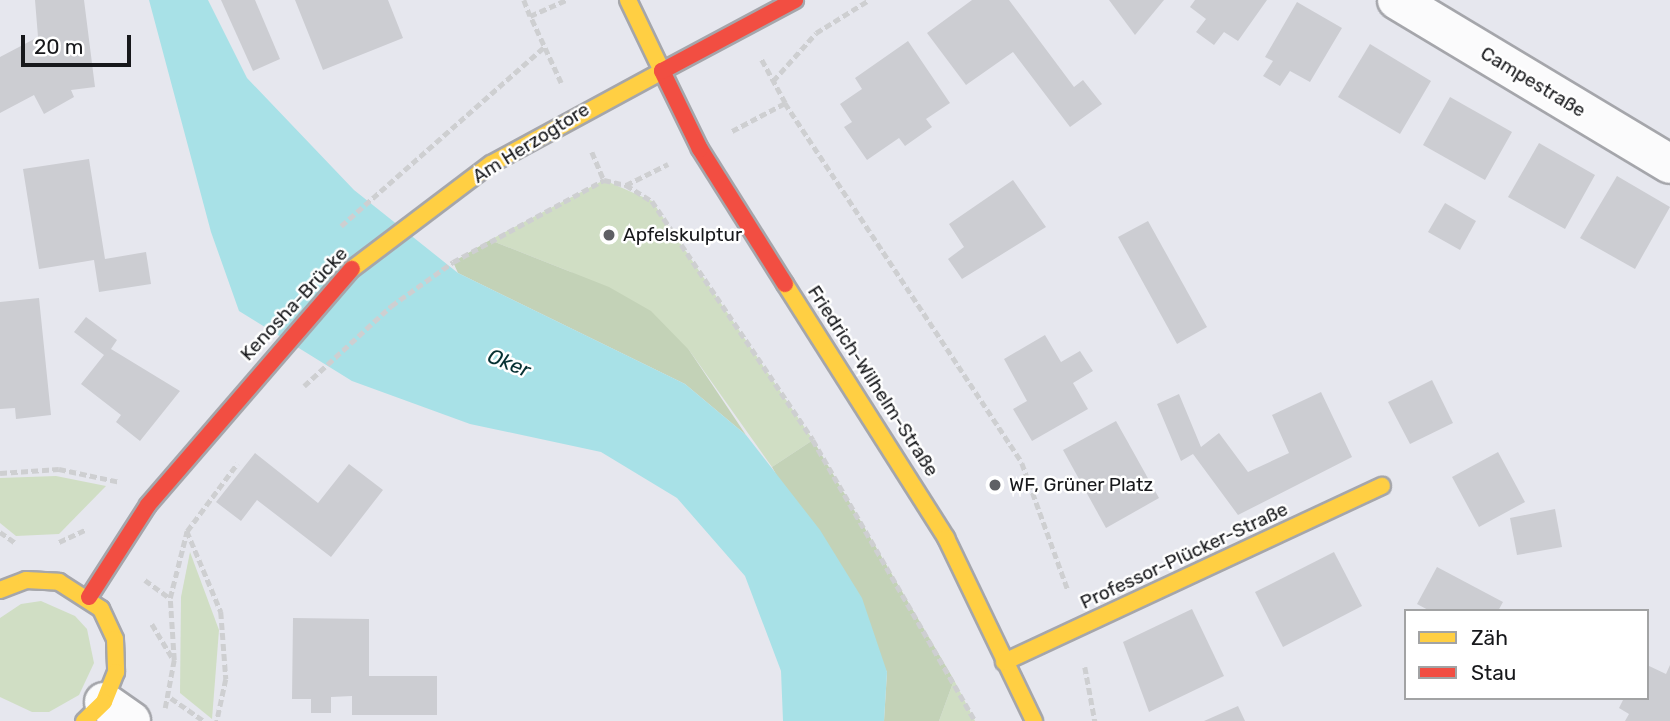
<!DOCTYPE html>
<html>
<head>
<meta charset="utf-8">
<style>
  body { margin:0 }
  #map { position:relative; width:1670px; height:721px; overflow:hidden; background:#e6e7ee; font-family:Rubik,sans-serif }
  div>[style] { position:absolute }
  [style*='--x'] { left:calc(var(--x)*1px); top:calc(var(--y)*1px); width:calc(var(--w)*1px); rotate:calc(var(--a)*1deg) }
  .green>* { inset:0; background:#d0dec4 }
  .forest>* { inset:0; background:#c3d2b7 }
  .water>* { inset:0; background:#a8e1e7 }
  .building>* { inset:0; background:#cccdd2 }
  .path>* { height:4.5px; margin-top:-2.25px; transform-origin:0; background:repeating-linear-gradient(90deg,#cecfd1 0 7px,transparent 0 10.5px) }
  .roads { filter:drop-shadow(2px 0 #a5a6ab) drop-shadow(-2px 0 #a5a6ab) drop-shadow(0 2px #a5a6ab) drop-shadow(0 -2px #a5a6ab) }
  .street>* { height:38px; margin:-19px; padding:0 19px; transform-origin:19px; border-radius:19px; background:#fbfbfc }
  .slow>* { height:16px; margin:-8px; padding:0 8px; transform-origin:8px; border-radius:8px; background:#ffcf43 }
  .jam>* { height:16px; margin:-8px; padding:0 8px; transform-origin:8px; border-radius:8px; background:#f24e42 }
  .dots>* { width:19px; height:19px; translate:-50% -50%; box-sizing:border-box; border:4px solid #fff; border-radius:50% }
  span { translate:-50% -50%; white-space:nowrap; text-align:center; line-height:1.15; -webkit-text-stroke:5px #fff; paint-order:stroke }
  .street-label { font-size:19px; color:#17181b }
  .poi-label { font-size:19px; color:#17181b }
  .left { translate:0 -50%; text-align:left }
  .water-label { font-size:21px; color:#063032; font-style:italic }
  .legend { position:absolute; left:1404px; top:609px; width:245px; height:91px; box-sizing:border-box; background:#fff; border:2px solid #a2a3a4; margin:0; padding:9px 12px; list-style:none; font-size:21px; color:#17181b }
  .legend li { display:flex; align-items:center; gap:14px; height:35px }
  .legend b { width:35px; border:2px solid #a2a3a4 }
  .scale { position:absolute; left:21px; top:35px; width:110px; height:32px; box-sizing:border-box; border:4px solid #17181b; border-top:0; padding-left:9px; font-size:21px; line-height:24px; white-space:nowrap; color:#17181b; -webkit-text-stroke:5px #fff; paint-order:stroke }
</style>
</head>
<body>
<div id="map">
  <div class="green">
    <div style="clip-path:polygon(604px 180px,652px 201px,813px 440px,772px 467px,689px 350px,571px 272px,490px 240px)"></div>
    <div style="clip-path:polygon(56px 476px,106px 486px,59px 534px,16px 536px,0 523px,0 478px)"></div>
    <div style="clip-path:polygon(190px 552px,219px 630px,212px 719px,180px 693px,181px 597px)"></div>
    <div style="clip-path:polygon(41px 601px,75px 616px,87px 629px,94px 663px,79px 695px,49px 712px,32px 712px,0 697px,0 618px,21px 604px)"></div>
    <div style="clip-path:polygon(954px 680px,975px 721px,939px 721px)"></div>
  </div>
  <div class="forest">
    <div style="clip-path:polygon(490px 240px,609px 287px,651px 311px,689px 350px,746px 435px,685px 384px,458px 273px,453px 262px)"></div>
    <div style="clip-path:polygon(813px 440px,954px 680px,939px 721px,884px 721px,887px 672px,772px 467px)"></div>
  </div>
  <div class="water">
    <div style="clip-path:polygon(149px 0,208px 0,247px 78px,354px 190px,458px 273px,685px 384px,746px 435px,820px 530px,862px 598px,887px 672px,884px 721px,783px 721px,781px 671px,745px 576px,677px 498px,601px 452px,470px 424px,352px 381px,239px 311px,211px 232px)"></div>
  </div>
  <div class="building">
    <div style="clip-path:polygon(35px 0,84px 0,95px 87px,71px 90px,74px 97px,44px 114px,34px 95px,0 113px,0 57px,38px 37px)"></div>
    <div style="clip-path:polygon(221px 0,255px 0,280px 59px,253px 71px)"></div>
    <div style="clip-path:polygon(295px 0,388px 0,403px 38px,323px 70px)"></div>
    <div style="clip-path:polygon(972px 0,1009px 0,1074px 87px,1083px 80px,1102px 104px,1070px 127px,1013px 52px,966px 85px,927px 33px)"></div>
    <div style="clip-path:polygon(1109px 0,1164px 0,1135px 35px)"></div>
    <div style="clip-path:polygon(1195px 0,1267px 0,1238px 41px,1224px 32px,1214px 45px,1196px 32px,1206px 19px,1190px 7px)"></div>
    <div style="clip-path:polygon(1297px 2px,1342px 28px,1310px 82px,1290px 71px,1280px 86px,1263px 76px,1273px 61px,1265px 57px)"></div>
    <div style="clip-path:polygon(908px 41px,950px 103px,926px 119px,932px 127px,905px 146px,899px 138px,867px 160px,844px 127px,852px 122px,840px 104px,862px 89px,855px 78px)"></div>
    <div style="clip-path:polygon(1370px 44px,1431px 81px,1400px 134px,1338px 97px)"></div>
    <div style="clip-path:polygon(1450px 97px,1512px 132px,1485px 180px,1423px 145px)"></div>
    <div style="clip-path:polygon(1539px 143px,1595px 175px,1565px 229px,1508px 197px)"></div>
    <div style="clip-path:polygon(89px 159px,105px 259px,146px 252px,151px 284px,99px 292px,94px 260px,39px 269px,23px 169px)"></div>
    <div style="clip-path:polygon(1617px 176px,1670px 207px,1635px 269px,1580px 238px)"></div>
    <div style="clip-path:polygon(1013px 180px,1046px 227px,962px 279px,948px 259px,964px 247px,949px 224px)"></div>
    <div style="clip-path:polygon(1445px 203px,1476px 221px,1460px 250px,1428px 232px)"></div>
    <div style="clip-path:polygon(1148px 221px,1207px 327px,1177px 344px,1118px 237px)"></div>
    <div style="clip-path:polygon(39px 298px,51px 415px,16px 419px,15px 408px,0 409px,0 302px)"></div>
    <div style="clip-path:polygon(86px 317px,117px 340px,111px 349px,180px 391px,140px 441px,116px 422px,121px 415px,81px 384px,104px 355px,74px 332px)"></div>
    <div style="clip-path:polygon(1045px 335px,1061px 362px,1080px 351px,1093px 371px,1073px 383px,1088px 409px,1032px 441px,1013px 409px,1027px 401px,1004px 359px)"></div>
    <div style="clip-path:polygon(1432px 380px,1453px 423px,1410px 444px,1388px 402px)"></div>
    <div style="clip-path:polygon(1321px 392px,1352px 457px,1238px 515px,1193px 454px,1181px 461px,1157px 404px,1179px 394px,1201px 447px,1219px 433px,1248px 472px,1289px 453px,1272px 415px)"></div>
    <div style="clip-path:polygon(1116px 421px,1159px 498px,1106px 528px,1063px 450px)"></div>
    <div style="clip-path:polygon(1498px 452px,1525px 502px,1479px 527px,1452px 477px)"></div>
    <div style="clip-path:polygon(255px 453px,318px 503px,349px 464px,383px 490px,331px 557px,257px 500px,241px 521px,216px 502px)"></div>
    <div style="clip-path:polygon(1555px 509px,1562px 547px,1517px 555px,1510px 518px)"></div>
    <div style="clip-path:polygon(1334px 552px,1362px 606px,1283px 647px,1255px 592px)"></div>
    <div style="clip-path:polygon(1437px 567px,1503px 602px,1498px 611px,1430px 611px,1417px 604px)"></div>
    <div style="clip-path:polygon(1192px 609px,1224px 676px,1149px 712px,1123px 642px)"></div>
    <div style="clip-path:polygon(293px 618px,369px 619px,369px 676px,437px 676px,437px 715px,352px 715px,352px 696px,331px 697px,331px 713px,311px 713px,311px 699px,292px 699px)"></div>
    <div style="clip-path:polygon(1647px 665px,1666px 674px,1670px 665px,1670px 721px,1625px 721px,1629px 714px,1619px 708px,1624px 698px,1647px 698px)"></div>
    <div style="clip-path:polygon(1238px 706px,1245px 721px,1204px 721px)"></div>
  </div>
  <div class="path">
    <div style="--x:524;--y:0;--w:17;--a:69"></div>
    <div style="--x:773;--y:81;--w:64;--a:-48.1"></div>
    <div style="--x:816;--y:33;--w:62;--a:-31.9"></div>
    <div style="--x:561;--y:83;--w:74;--a:-114.8"></div>
    <div style="--x:530;--y:16;--w:39;--a:-24"></div>
    <div style="--x:785;--y:103;--w:431;--a:56.6"></div>
    <div style="--x:1022;--y:463;--w:135;--a:70.1"></div>
    <div style="--x:732;--y:131;--w:60;--a:-27.8"></div>
    <div style="--x:785;--y:103;--w:50;--a:-118.6"></div>
    <div style="--x:592;--y:152;--w:30;--a:67"></div>
    <div style="--x:604;--y:180;--w:23;--a:13"></div>
    <div style="--x:626;--y:185;--w:47;--a:-26.6"></div>
    <div style="--x:626;--y:185;--w:31;--a:32"></div>
    <div style="--x:652;--y:201;--w:288;--a:56"></div>
    <div style="--x:813;--y:440;--w:324;--a:60"></div>
    <div style="--x:341;--y:226;--w:272;--a:-41.4"></div>
    <div style="--x:304;--y:386;--w:118;--a:-42.6"></div>
    <div style="--x:391;--y:306;--w:76;--a:-35.4"></div>
    <div style="--x:453;--y:262;--w:172;--a:-28.5"></div>
    <div style="--x:0;--y:473;--w:59;--a:-3.9"></div>
    <div style="--x:59;--y:469;--w:62;--a:12"></div>
    <div style="--x:187;--y:531;--w:88;--a:67.2"></div>
    <div style="--x:221;--y:612;--w:67;--a:85.7"></div>
    <div style="--x:226;--y:679;--w:43;--a:102.1"></div>
    <div style="--x:0;--y:532;--w:19;--a:35"></div>
    <div style="--x:59;--y:542;--w:29;--a:-25"></div>
    <div style="--x:145;--y:580;--w:31;--a:36"></div>
    <div style="--x:152;--y:624;--w:41;--a:59"></div>
    <div style="--x:1085;--y:667;--w:55;--a:79.5"></div>
    <div style="--x:171;--y:698;--w:40;--a:34.9"></div>
    <div style="--x:165;--y:708;--w:49;--a:-79.4"></div>
    <div style="--x:174;--y:660;--w:62;--a:-93.7"></div>
    <div style="--x:170;--y:598;--w:69;--a:-75.8"></div>
    <div style="--x:187;--y:531;--w:84;--a:-53.3"></div>
  </div>
  <div class="roads">
    <div class="street">
      <div style="--x:1397;--y:0;--w:318;--a:31"></div>
      <div style="--x:104;--y:702;--w:33;--a:35"></div>
    </div>
    <div class="slow">
      <div style="--x:352;--y:269;--w:174;--a:-37.1"></div>
      <div style="--x:491;--y:164;--w:195;--a:-28.5"></div>
      <div style="--x:662;--y:71;--w:79;--a:-115.6"></div>
      <div style="--x:785;--y:284;--w:301;--a:57.6"></div>
      <div style="--x:946;--y:538;--w:203;--a:64.3"></div>
      <div style="--x:0;--y:590;--w:28;--a:-21"></div>
      <div style="--x:26;--y:580;--w:33;--a:3"></div>
      <div style="--x:59;--y:582;--w:50;--a:32.7"></div>
      <div style="--x:101;--y:609;--w:33;--a:65"></div>
      <div style="--x:115;--y:639;--w:33;--a:88"></div>
      <div style="--x:116;--y:672;--w:32;--a:112"></div>
      <div style="--x:104;--y:702;--w:28;--a:136"></div>
      <div style="--x:1004;--y:662;--w:417;--a:-25"></div>
    </div>
    <div class="jam">
      <div style="--x:785;--y:284;--w:160;--a:-122.2"></div>
      <div style="--x:700;--y:149;--w:87;--a:-116"></div>
      <div style="--x:662;--y:71;--w:151;--a:-28.1"></div>
      <div style="--x:89;--y:597;--w:109;--a:-57.3"></div>
      <div style="--x:148;--y:505;--w:312;--a:-49.2"></div>
    </div>
  </div>
  <div class="dots">
    <div style="left:609px;top:235px;background:#5f6065"></div>
    <div style="left:995px;top:485px;background:#5f6065"></div>
  </div>
  <div class="street-label">
    <span style="left:1533px;top:82px;rotate:31deg">Campestraße</span>
    <span style="left:531px;top:143px;rotate:-32deg">Am Herzogtore</span>
    <span style="left:294px;top:304px;rotate:-47deg">Kenosha-Brücke</span>
    <span style="left:873px;top:381px;rotate:57deg">Friedrich-Wilhelm-Straße</span>
    <span style="left:1184px;top:556px;rotate:-25deg">Professor-Plücker-Straße</span>
  </div>
  <div class="poi-label">
    <span class="left" style="left:623px;top:235px">Apfelskulptur</span>
    <span class="left" style="left:1009px;top:485px">WF, Grüner Platz</span>
  </div>
  <div class="water-label">
    <span style="left:509px;top:363px;rotate:22deg">Oker</span>
  </div>
  <ul class="legend">
  <li><b style="height:9px;background:#ffcf43"></b>Zäh</li>
  <li><b style="height:9px;background:#f24e42"></b>Stau</li>
  </ul>
  <div class="scale">20 m</div>
</div>
</body>
</html>
